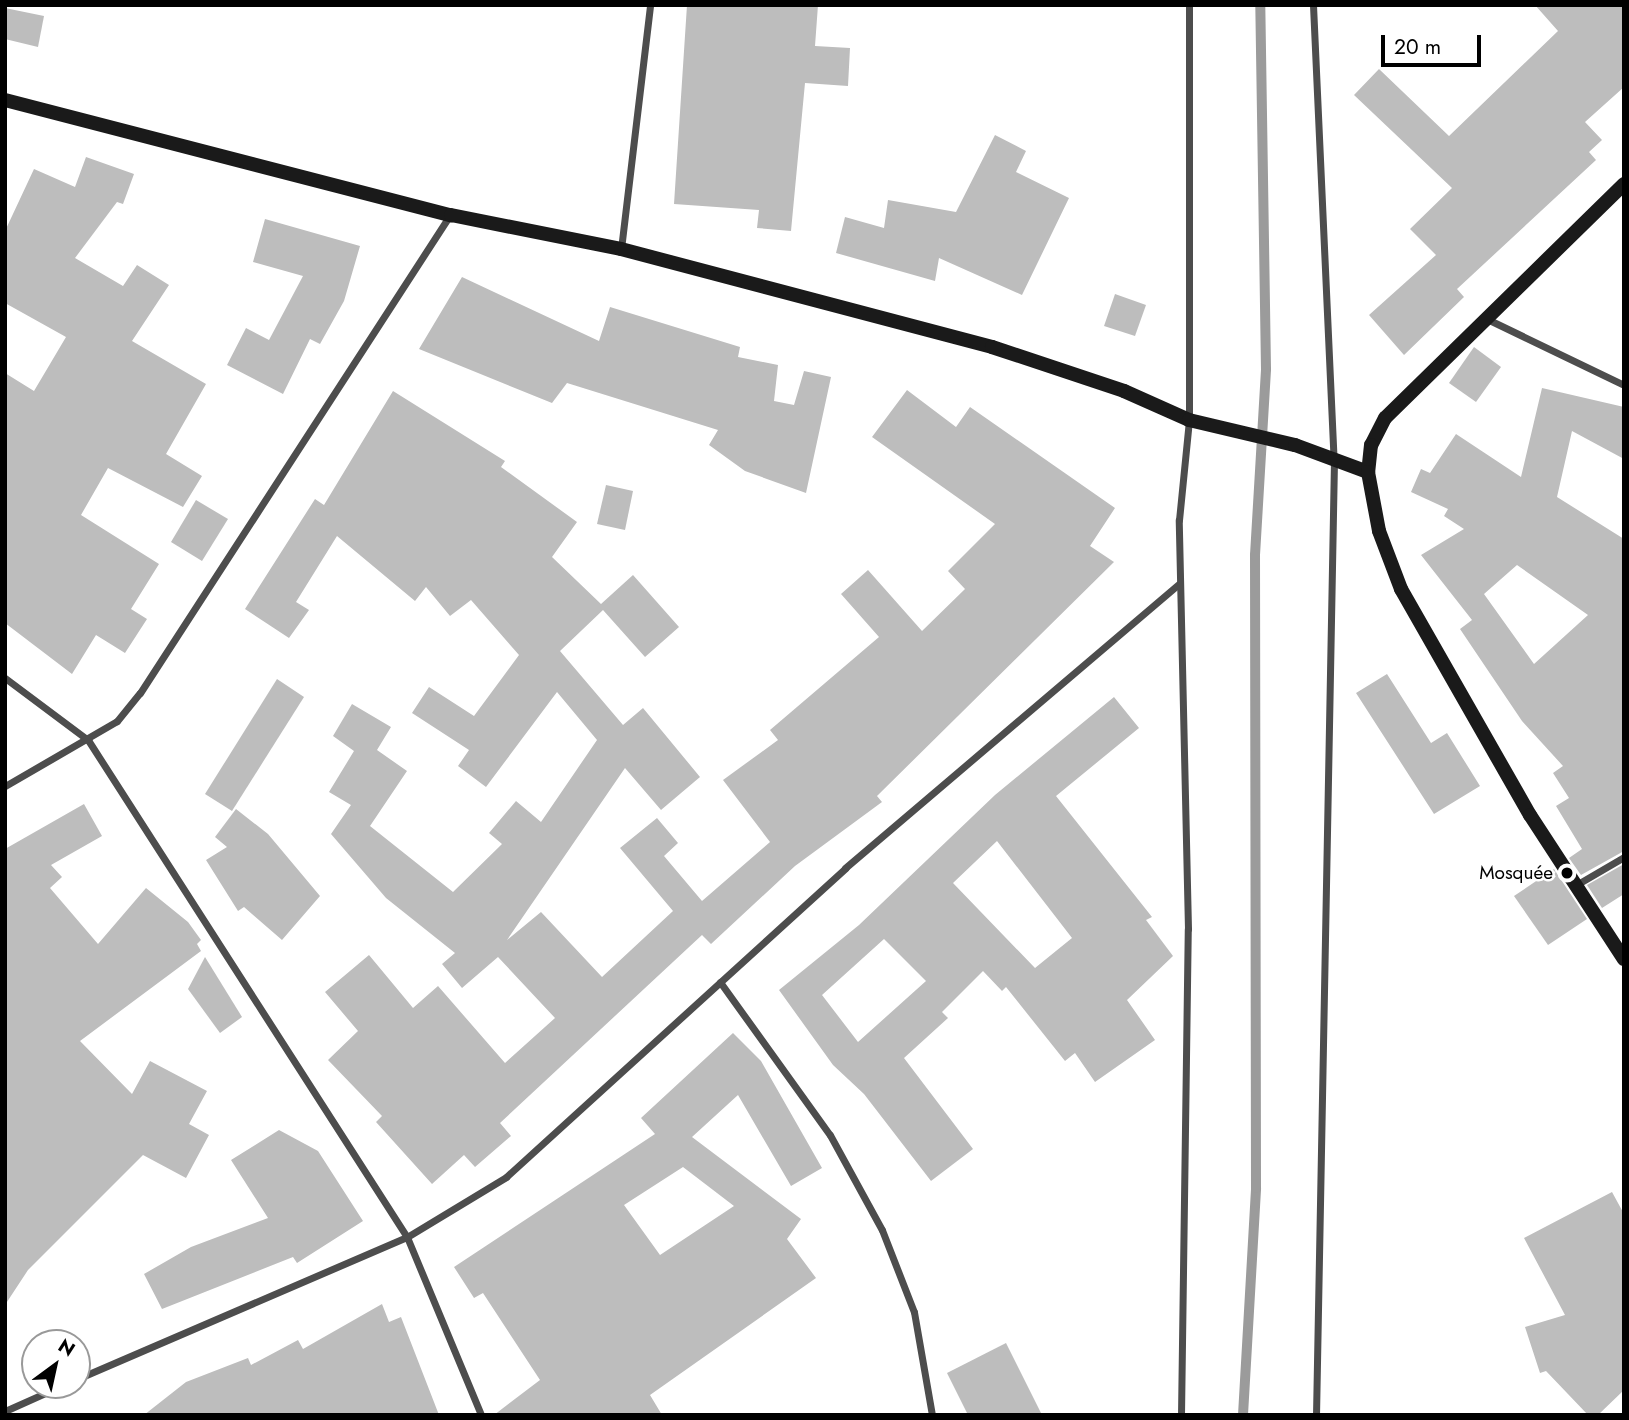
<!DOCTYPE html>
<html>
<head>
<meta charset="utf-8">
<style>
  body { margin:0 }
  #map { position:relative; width:1629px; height:1420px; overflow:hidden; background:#fff; font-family:Jost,sans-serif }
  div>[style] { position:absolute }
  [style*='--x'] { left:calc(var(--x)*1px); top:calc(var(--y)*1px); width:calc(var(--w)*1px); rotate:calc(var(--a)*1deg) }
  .stream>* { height:10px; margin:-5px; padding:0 5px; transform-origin:5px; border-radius:5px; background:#9b9b9b }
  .building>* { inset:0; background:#bdbdbd }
  .street>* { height:7px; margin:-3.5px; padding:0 3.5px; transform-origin:3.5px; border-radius:3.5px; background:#4d4d4d }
  .secondary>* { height:14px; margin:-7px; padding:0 7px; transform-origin:7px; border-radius:7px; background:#1a1a1a }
  .dots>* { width:19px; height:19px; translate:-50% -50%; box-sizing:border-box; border:4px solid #fff; border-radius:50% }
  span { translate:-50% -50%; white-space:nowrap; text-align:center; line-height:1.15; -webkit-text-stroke:5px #fff; paint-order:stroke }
  .poi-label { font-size:19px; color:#000 }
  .right { translate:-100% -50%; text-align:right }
  .frame { position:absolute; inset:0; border:7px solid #000; pointer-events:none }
  .north { position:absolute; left:21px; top:1329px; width:70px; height:70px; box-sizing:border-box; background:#fff; border:2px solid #999; border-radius:50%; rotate:33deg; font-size:19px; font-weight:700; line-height:28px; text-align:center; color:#000 }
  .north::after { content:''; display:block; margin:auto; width:24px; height:32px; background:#000; clip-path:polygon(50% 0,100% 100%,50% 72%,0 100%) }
  .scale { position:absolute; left:1381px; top:35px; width:100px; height:32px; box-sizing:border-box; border:4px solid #000; border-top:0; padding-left:9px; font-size:21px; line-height:24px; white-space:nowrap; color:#000; -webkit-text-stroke:5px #fff; paint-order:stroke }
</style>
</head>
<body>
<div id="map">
  <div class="stream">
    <div style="--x:1243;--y:1415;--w:227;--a:-86.7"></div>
    <div style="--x:1256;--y:1188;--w:633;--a:-90.09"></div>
    <div style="--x:1255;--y:555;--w:186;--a:-86.6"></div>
    <div style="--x:1266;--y:369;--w:364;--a:-90.9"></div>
  </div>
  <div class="building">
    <div style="clip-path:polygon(687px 5px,818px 5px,815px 46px,850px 48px,848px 86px,805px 83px,791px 231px,757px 228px,759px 210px,674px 204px)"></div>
    <div style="clip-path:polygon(1535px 5px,1624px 5px,1624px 87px,1585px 122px,1602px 140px,1589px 152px,1596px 160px,1457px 289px,1464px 297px,1404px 355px,1369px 315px,1436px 255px,1410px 229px,1452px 188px,1354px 95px,1379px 69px,1449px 136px,1558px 31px)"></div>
    <div style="clip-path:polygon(5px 8px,44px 16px,38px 47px,5px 39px)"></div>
    <div style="clip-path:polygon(995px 135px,1026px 151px,1016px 172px,1069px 198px,1022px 295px,939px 258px,935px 281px,836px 253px,845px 217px,884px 228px,888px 200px,956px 212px)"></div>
    <div style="clip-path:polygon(86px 157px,134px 174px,123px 204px,117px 202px,75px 258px,123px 286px,137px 265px,169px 285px,132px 341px,206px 384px,166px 454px,202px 476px,183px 507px,108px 468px,81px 515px,159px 564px,131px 609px,147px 619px,125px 653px,96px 635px,72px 674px,5px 623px,5px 373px,34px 391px,66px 337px,5px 303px,5px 231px,34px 169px,75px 187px)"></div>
    <div style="clip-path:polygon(265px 219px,360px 246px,344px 301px,320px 344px,310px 339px,283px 394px,227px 365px,246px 328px,269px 340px,303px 276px,253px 262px)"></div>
    <div style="clip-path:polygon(462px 277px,599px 341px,610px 307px,740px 347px,738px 357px,778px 365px,774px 401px,794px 405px,804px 371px,831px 377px,806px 493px,745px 471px,709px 445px,718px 430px,567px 383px,552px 403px,419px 349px)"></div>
    <div style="clip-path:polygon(1115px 294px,1146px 305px,1135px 336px,1104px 326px)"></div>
    <div style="clip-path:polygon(1474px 347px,1501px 367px,1476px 402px,1449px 383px)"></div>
    <div style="clip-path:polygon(evenodd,1542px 388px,1624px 407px,1624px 459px,1572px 431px,1557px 497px,1624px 539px,1624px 851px,1581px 875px,1569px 858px,1582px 849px,1556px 806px,1569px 798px,1553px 773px,1563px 766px,1522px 721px,1460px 629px,1472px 620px,1421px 555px,1464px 529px,1444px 516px,1448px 509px,1411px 492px,1421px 469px,1430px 473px,1456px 434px,1521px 477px,1542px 388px,1517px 565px,1588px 615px,1534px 664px,1484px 594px,1517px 565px)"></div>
    <div style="clip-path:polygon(907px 390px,956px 427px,970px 407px,1115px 508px,1090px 546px,1114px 562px,877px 796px,882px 802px,795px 866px,711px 944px,702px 935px,500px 1123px,511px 1136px,475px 1167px,464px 1155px,432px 1184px,376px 1122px,382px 1116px,328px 1060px,358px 1031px,325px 992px,369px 955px,413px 1008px,438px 986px,505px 1063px,555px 1018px,498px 957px,462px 988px,442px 964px,455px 953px,386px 898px,331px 834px,351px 805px,329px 792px,354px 751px,333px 736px,352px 704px,391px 727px,377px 750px,407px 771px,370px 826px,453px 892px,502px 844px,489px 833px,516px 801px,541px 822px,597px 740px,557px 692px,486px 787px,458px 766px,469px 750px,412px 713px,429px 687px,474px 716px,519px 655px,471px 600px,450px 616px,426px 587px,415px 601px,337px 536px,296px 602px,309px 610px,289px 638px,245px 609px,315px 499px,324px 505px,393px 391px,505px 461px,501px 467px,577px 522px,552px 557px,601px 604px,633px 575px,679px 627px,645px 657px,603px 610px,560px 651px,623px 725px,643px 708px,700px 777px,661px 810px,625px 768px,507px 940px,541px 912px,602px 977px,673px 911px,620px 848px,657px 818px,678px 843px,664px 856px,702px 901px,770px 842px,723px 780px,778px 740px,770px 730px,879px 637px,841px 594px,868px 570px,922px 631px,965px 589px,948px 571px,995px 524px,872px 437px)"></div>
    <div style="clip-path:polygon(606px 485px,633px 491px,625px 530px,597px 524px)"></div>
    <div style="clip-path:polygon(196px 500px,228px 519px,202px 561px,171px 542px)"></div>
    <div style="clip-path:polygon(1387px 674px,1431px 743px,1447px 733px,1480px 786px,1434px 814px,1356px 693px)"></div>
    <div style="clip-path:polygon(277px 679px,304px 697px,232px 811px,205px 794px)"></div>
    <div style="clip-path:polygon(evenodd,1114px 697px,1139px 728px,1056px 796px,1152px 917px,1146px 920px,1173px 956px,1127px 1000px,1155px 1040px,1095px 1082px,1075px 1053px,1065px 1061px,1006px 987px,1002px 991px,983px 971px,942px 1012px,948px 1018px,904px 1058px,973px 1149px,931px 1181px,864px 1094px,833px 1065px,779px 990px,859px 925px,995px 795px,1114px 697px,997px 841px,1072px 938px,1035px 968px,953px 883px,997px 841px,1114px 697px,884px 939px,926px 981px,858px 1042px,822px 995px,884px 939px)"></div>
    <div style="clip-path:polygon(84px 804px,102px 836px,51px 865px,62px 877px,50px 888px,98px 944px,146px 888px,188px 922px,201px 940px,197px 944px,201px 951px,80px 1041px,132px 1094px,150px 1061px,207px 1091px,189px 1124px,209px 1135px,186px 1178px,143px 1155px,28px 1270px,5px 1305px,5px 849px)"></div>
    <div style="clip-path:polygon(236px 809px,268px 834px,320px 896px,282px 940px,244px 907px,238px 911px,206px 860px,227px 847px,215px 837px)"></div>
    <div style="clip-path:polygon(1624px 864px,1624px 894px,1602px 908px,1587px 885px)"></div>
    <div style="clip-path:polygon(1554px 869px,1587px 919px,1548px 945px,1514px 896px)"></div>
    <div style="clip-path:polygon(205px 957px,242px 1017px,220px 1033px,188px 989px)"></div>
    <div style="clip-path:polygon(evenodd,733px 1033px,761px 1061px,822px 1168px,791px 1186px,738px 1095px,692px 1137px,801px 1219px,787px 1239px,816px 1278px,650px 1395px,662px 1415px,494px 1415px,540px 1380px,483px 1293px,474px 1298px,454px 1267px,655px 1134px,641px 1118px,733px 1033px,683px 1167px,734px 1206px,660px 1255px,624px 1205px,683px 1167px)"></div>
    <div style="clip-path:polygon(279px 1130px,318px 1151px,363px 1221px,297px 1263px,293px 1257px,162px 1309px,144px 1274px,191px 1247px,268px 1218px,231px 1160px)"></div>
    <div style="clip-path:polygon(1612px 1192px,1624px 1214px,1624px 1390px,1598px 1415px,1588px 1415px,1546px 1371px,1540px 1373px,1525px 1327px,1565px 1315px,1524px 1238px)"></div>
    <div style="clip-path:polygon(382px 1304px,389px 1322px,401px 1317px,439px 1415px,144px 1415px,186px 1382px,248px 1358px,251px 1365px,298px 1340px,303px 1349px)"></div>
    <div style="clip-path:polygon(1006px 1343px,1042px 1415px,968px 1415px,947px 1373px)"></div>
  </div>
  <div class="street">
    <div style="--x:1313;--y:5;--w:456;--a:87.4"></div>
    <div style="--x:1334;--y:461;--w:954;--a:91.08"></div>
    <div style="--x:621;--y:249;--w:246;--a:-83.2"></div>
    <div style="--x:1485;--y:318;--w:154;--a:25.7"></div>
    <div style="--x:5;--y:678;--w:104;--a:36.8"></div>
    <div style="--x:88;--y:740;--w:591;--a:57.31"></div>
    <div style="--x:407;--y:1237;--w:193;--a:67.4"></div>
    <div style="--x:5;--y:786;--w:129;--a:-30.1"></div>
    <div style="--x:117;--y:721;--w:36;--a:-51"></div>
    <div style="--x:140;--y:693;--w:570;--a:-57.04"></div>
    <div style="--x:1576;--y:885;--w:56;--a:-30.3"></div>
    <div style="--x:720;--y:982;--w:188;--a:54.3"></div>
    <div style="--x:830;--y:1135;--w:108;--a:61.3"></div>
    <div style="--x:882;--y:1230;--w:88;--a:68.7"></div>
    <div style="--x:914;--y:1312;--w:105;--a:80.1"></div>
    <div style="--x:77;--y:1379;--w:359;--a:-23.3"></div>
    <div style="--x:407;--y:1237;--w:116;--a:-31.2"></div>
    <div style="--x:506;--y:1177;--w:459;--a:-42.3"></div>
    <div style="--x:845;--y:868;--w:438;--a:-40.4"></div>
    <div style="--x:5;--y:1411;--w:64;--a:-24.1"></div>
    <div style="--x:1181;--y:1415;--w:486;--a:-89.2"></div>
    <div style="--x:1188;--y:929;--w:409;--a:-91.3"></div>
    <div style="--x:1179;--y:520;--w:100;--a:-84.3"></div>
    <div style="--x:1189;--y:420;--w:415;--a:-90"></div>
  </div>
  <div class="secondary">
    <div style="--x:5;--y:100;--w:461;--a:14.5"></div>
    <div style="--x:451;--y:215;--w:173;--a:11.3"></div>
    <div style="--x:621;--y:249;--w:384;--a:14.8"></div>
    <div style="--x:992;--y:347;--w:139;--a:18.4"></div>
    <div style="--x:1124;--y:391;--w:71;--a:24"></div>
    <div style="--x:1189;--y:420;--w:109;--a:13.3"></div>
    <div style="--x:1295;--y:445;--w:78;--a:20.3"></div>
    <div style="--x:1624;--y:184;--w:334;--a:135.6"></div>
    <div style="--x:1385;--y:418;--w:30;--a:117"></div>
    <div style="--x:1371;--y:445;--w:27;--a:96"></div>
    <div style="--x:1368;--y:472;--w:60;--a:79.4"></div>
    <div style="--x:1379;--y:531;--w:62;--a:69.2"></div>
    <div style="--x:1401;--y:589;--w:260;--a:60.3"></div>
    <div style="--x:1530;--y:815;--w:172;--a:56.9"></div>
  </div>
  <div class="dots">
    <div style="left:1567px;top:873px;background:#000"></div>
  </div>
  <div class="poi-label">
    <span class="right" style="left:1553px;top:873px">Mosquée</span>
  </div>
  <div class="frame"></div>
  <div class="north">N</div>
  <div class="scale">20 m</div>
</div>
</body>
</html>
